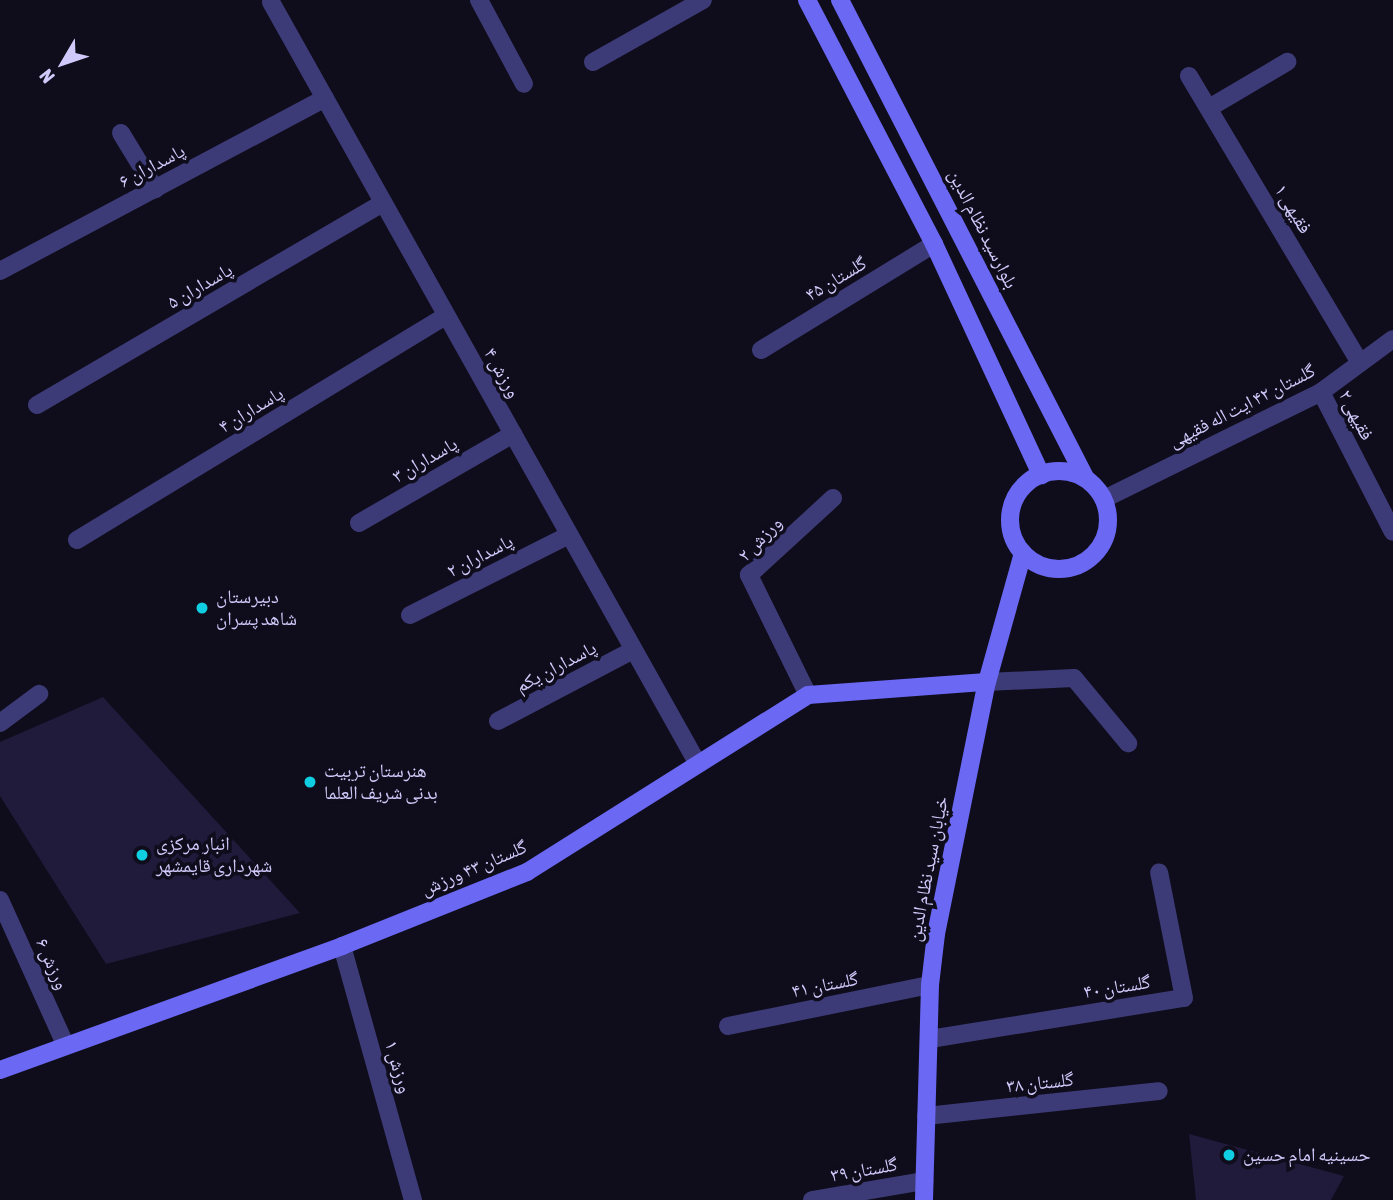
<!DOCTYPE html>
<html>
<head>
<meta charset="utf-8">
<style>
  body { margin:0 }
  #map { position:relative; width:1393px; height:1200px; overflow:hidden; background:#0f0c1b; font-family:"Asap Condensed","Noto Naskh Arabic",sans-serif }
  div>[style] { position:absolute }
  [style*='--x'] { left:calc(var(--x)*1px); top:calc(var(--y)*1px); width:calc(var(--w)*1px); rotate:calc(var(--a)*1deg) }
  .building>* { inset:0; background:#201a3b }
  .street>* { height:18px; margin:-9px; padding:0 9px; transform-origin:9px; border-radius:9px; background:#3d3b77 }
  .secondary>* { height:18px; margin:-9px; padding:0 9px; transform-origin:9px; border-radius:9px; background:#6b68f4 }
  .secondary>.ring { margin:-9px; padding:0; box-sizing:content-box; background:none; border:18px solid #6b68f4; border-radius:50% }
  .dots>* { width:19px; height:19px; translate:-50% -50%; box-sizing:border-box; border:4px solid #0f0c1b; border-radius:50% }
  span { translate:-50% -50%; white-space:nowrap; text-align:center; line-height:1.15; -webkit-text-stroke:7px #0f0c1b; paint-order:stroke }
  .street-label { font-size:19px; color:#d0cafb }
  .poi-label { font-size:19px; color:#d0cafb }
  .left { translate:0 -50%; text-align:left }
  .north { position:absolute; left:28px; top:28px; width:70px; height:70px; -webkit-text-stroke:5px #0f0c1b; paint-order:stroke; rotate:231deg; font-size:19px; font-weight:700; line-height:28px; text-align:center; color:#d0cafb }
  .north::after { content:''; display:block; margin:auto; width:24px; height:32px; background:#d0cafb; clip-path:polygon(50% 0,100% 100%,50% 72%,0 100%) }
</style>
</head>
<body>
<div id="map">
  <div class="building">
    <div style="clip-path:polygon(103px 697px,300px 913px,106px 964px,0 796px,0 742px)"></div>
    <div style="clip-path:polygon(1189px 1134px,1344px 1176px,1331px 1200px,1196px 1200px)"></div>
  </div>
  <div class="street">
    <div style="--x:479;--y:0;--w:95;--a:61.8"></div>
    <div style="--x:271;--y:2;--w:873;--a:60.74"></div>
    <div style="--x:593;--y:62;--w:126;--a:-29.4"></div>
    <div style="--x:1189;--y:76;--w:334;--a:59.2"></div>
    <div style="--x:1209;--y:108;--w:91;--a:-30.5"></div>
    <div style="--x:121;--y:133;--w:66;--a:58.7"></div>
    <div style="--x:0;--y:271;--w:368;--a:-28"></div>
    <div style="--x:761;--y:350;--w:203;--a:-31.5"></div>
    <div style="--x:1321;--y:392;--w:157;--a:62.8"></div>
    <div style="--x:37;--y:405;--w:401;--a:-30.3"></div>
    <div style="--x:1104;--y:499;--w:242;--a:-26.2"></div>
    <div style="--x:1321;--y:392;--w:89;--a:-36.4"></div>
    <div style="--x:359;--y:523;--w:178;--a:-30"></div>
    <div style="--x:77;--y:540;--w:432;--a:-31.3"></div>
    <div style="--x:410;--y:615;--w:178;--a:-26.7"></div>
    <div style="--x:987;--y:682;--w:87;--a:-2.6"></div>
    <div style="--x:1074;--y:678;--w:85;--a:50.3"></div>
    <div style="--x:808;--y:695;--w:134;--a:-116.2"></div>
    <div style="--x:749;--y:575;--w:114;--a:-42.5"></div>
    <div style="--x:498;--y:721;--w:153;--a:-27.7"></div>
    <div style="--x:0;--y:723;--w:49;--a:-36.6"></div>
    <div style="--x:0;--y:900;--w:160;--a:65.7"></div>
    <div style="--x:342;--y:946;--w:264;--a:74.4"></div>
    <div style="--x:728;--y:1026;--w:206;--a:-11.5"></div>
    <div style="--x:930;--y:1039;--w:257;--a:-9.2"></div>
    <div style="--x:1184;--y:998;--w:128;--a:-101.2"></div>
    <div style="--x:926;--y:1116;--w:234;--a:-6.1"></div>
    <div style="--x:812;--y:1200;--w:114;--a:-9.6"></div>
  </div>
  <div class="secondary">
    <div style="--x:807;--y:0;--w:275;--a:62.5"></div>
    <div style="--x:934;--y:244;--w:255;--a:65.1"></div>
    <div style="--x:840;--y:0;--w:538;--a:62.82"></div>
    <div class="ring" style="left:1010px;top:471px;width:80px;height:80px"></div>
    <div style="--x:0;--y:1070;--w:364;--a:-19.9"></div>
    <div style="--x:342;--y:946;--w:199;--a:-21.8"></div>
    <div style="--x:527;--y:872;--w:332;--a:-32.2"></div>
    <div style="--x:808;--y:695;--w:179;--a:-4.2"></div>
    <div style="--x:924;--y:1200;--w:215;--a:-88.4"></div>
    <div style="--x:930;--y:985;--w:51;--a:-83.3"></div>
    <div style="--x:936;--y:934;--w:257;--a:-78.6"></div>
    <div style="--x:987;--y:682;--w:134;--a:-74.4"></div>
  </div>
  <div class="dots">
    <div style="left:202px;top:608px;background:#10cee2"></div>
    <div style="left:310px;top:782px;background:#10cee2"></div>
    <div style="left:142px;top:855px;background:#10cee2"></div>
    <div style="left:1229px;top:1155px;background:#10cee2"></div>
  </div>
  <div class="street-label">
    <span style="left:152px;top:166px;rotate:-28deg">پاسداران ۶</span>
    <span style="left:1293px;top:209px;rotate:59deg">فقیهی ۱</span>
    <span style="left:983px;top:229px;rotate:63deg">بلوارسید نظام الدین</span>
    <span style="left:836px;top:279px;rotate:-31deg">گلستان ۴۵</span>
    <span style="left:200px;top:286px;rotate:-30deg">پاسداران ۵</span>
    <span style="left:502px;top:373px;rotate:61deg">ورزش ۴</span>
    <span style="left:1242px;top:406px;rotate:-27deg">گلستان ۴۲ ایت اله فقیهی</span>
    <span style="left:251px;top:410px;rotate:-31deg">پاسداران ۴</span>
    <span style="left:1356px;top:415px;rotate:63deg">فقیهی ۲</span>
    <span style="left:425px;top:460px;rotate:-30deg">پاسداران ۳</span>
    <span style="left:760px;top:539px;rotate:-46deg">ورزش ۲</span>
    <span style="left:480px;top:556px;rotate:-27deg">پاسداران ۲</span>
    <span style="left:556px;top:667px;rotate:-28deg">پاسداران یکم</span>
    <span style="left:474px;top:868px;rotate:-23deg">گلستان ۴۳ ورزش</span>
    <span style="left:928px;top:869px;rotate:-79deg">خیابان سید نظام الدین</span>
    <span style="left:52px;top:964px;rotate:66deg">ورزش ۶</span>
    <span style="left:825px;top:985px;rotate:-11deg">گلستان ۴۱</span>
    <span style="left:1117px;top:987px;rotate:-9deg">گلستان ۴۰</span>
    <span style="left:398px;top:1067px;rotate:74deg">ورزش ۱</span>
    <span style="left:1040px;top:1083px;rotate:-6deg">گلستان ۳۸</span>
    <span style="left:864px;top:1170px;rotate:-10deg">گلستان ۳۹</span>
  </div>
  <div class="poi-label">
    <span class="left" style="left:216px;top:608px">دبیرستان<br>شاهد پسران</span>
    <span class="left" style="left:324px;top:782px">هنرستان تربیت<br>بدنی شریف العلما</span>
    <span class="left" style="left:156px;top:855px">انبار مرکزی<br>شهرداری قایمشهر</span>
    <span class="left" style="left:1243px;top:1155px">حسینیه امام حسین</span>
  </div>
  <div class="north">N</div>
</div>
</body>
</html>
